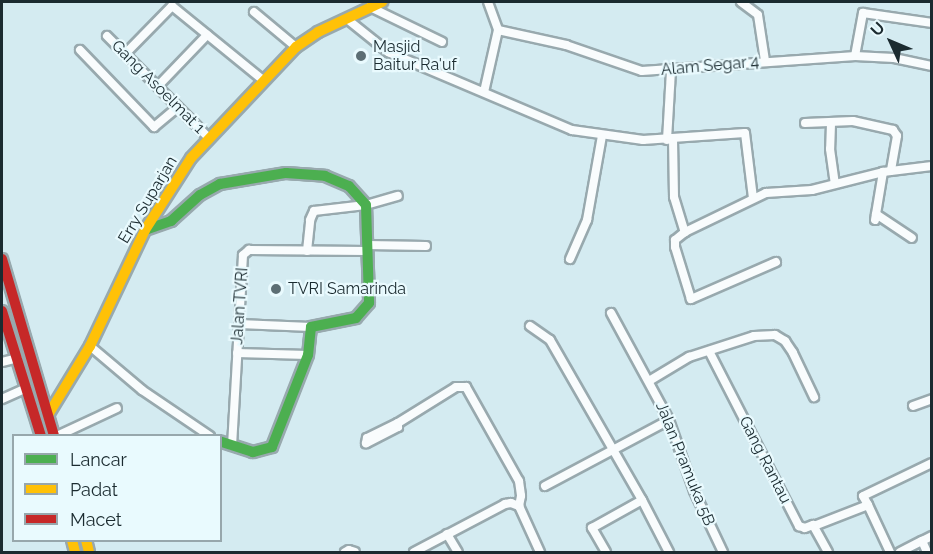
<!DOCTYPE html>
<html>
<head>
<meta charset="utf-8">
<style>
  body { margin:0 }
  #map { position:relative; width:933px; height:554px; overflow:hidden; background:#d4ebf1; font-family:Raleway,sans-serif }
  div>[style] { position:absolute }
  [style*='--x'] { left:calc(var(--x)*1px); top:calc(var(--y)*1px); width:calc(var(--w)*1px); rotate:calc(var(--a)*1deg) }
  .roads { filter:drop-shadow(2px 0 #98a9ae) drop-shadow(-2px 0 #98a9ae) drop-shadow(0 2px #98a9ae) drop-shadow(0 -2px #98a9ae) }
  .street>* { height:8px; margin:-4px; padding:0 4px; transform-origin:4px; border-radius:4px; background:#f9fcfd }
  .fast>* { height:10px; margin:-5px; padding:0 5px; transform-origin:5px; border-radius:5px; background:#4caf50 }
  .slow>* { height:10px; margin:-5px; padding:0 5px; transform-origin:5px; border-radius:5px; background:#ffc107 }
  .jam>* { height:10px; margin:-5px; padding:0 5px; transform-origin:5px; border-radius:5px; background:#c62828 }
  .dots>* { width:16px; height:16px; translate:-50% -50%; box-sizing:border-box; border:3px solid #e9fafe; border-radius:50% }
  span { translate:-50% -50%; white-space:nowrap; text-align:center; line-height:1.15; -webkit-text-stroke:4.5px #e9fafe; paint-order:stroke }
  .poi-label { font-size:16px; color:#1b2b30 }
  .left { translate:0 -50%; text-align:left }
  .street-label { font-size:16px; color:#1b2b30 }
  .frame { position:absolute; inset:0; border:3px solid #1b2b30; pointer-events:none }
  .legend { position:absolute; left:12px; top:434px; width:210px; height:108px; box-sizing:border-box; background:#e9fafe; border:2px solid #97a7ac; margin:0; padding:8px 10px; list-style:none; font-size:18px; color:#1b2b30 }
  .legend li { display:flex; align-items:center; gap:12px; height:30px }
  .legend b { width:30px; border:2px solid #97a7ac }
  .north { position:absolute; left:861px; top:12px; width:60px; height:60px; -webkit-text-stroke:4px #e9fafe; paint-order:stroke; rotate:314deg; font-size:16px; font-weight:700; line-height:24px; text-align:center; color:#1b2b30 }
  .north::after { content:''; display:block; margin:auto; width:21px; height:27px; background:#1b2b30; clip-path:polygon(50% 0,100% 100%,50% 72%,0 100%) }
</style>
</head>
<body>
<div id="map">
  <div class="roads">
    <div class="street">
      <div style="--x:488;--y:2;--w:30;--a:70"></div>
      <div style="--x:498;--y:30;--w:70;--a:12.4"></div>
      <div style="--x:566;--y:45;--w:80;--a:18.9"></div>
      <div style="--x:642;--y:71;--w:214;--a:-4"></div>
      <div style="--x:855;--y:56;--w:39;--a:3"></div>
      <div style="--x:894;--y:58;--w:39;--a:12"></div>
      <div style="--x:741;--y:2;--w:21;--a:37"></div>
      <div style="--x:758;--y:15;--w:47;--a:81.3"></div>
      <div style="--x:370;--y:7;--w:80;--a:25.9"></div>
      <div style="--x:254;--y:12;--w:55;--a:39.8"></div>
      <div style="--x:347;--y:19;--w:53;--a:38.8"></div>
      <div style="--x:388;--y:52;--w:200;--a:23"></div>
      <div style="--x:572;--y:130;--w:72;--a:8"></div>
      <div style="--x:643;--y:140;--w:102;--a:-3.9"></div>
      <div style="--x:745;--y:133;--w:65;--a:83"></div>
      <div style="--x:107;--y:36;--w:144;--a:45"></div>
      <div style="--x:80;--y:50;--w:107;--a:46.1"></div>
      <div style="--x:154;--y:127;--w:31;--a:-40"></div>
      <div style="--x:126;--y:53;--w:66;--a:-45.6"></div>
      <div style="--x:172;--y:6;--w:117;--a:39.1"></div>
      <div style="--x:855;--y:56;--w:44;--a:-79.5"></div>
      <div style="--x:863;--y:13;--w:70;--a:8.2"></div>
      <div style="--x:158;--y:86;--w:71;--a:-46.1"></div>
      <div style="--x:484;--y:92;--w:64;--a:-77.3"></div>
      <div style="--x:805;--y:123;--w:48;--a:-2.4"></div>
      <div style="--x:853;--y:121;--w:41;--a:12.7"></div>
      <div style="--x:893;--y:130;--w:7;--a:56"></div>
      <div style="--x:897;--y:136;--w:35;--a:100"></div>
      <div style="--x:831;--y:124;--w:25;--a:92"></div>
      <div style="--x:830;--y:149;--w:35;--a:82"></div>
      <div style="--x:673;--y:139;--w:58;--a:89"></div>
      <div style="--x:674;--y:197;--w:37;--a:73"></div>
      <div style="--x:667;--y:140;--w:70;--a:-86.7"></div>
      <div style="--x:876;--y:214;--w:43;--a:33.7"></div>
      <div style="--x:875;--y:220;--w:49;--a:-80.5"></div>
      <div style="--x:367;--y:245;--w:59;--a:1"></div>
      <div style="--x:307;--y:251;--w:31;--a:-84"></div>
      <div style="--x:310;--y:220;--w:10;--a:-66"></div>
      <div style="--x:314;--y:211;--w:52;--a:-6.6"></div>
      <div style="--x:366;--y:205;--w:33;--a:-16"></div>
      <div style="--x:570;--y:259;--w:43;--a:-66.4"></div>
      <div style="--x:587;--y:220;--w:85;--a:-79.9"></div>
      <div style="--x:776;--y:262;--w:93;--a:156.5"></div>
      <div style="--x:691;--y:299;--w:54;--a:-107.1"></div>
      <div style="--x:675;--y:247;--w:7;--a:-90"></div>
      <div style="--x:675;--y:240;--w:13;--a:-39"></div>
      <div style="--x:685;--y:232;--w:90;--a:-25.7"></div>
      <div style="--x:766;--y:193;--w:46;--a:-3.7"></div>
      <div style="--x:812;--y:190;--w:73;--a:-14.2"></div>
      <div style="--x:883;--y:172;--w:49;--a:-7"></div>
      <div style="--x:611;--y:313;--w:122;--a:61.5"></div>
      <div style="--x:669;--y:420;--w:75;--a:70.6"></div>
      <div style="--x:694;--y:491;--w:68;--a:64.6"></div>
      <div style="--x:239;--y:324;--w:72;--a:2.4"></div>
      <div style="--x:530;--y:326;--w:24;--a:35"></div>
      <div style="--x:550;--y:340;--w:185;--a:60.1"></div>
      <div style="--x:642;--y:500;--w:59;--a:62.6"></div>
      <div style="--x:90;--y:346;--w:68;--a:40.2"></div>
      <div style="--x:142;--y:390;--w:82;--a:34.1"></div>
      <div style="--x:709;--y:351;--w:197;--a:62.8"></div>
      <div style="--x:799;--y:526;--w:6;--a:18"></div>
      <div style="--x:805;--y:528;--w:9;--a:-21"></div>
      <div style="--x:813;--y:525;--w:31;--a:61"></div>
      <div style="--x:237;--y:353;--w:71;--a:1.6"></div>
      <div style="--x:2;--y:362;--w:16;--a:-14"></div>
      <div style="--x:649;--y:381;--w:47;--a:-31"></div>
      <div style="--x:689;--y:357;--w:68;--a:-17.9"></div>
      <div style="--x:754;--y:336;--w:21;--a:-3"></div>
      <div style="--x:775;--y:335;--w:12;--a:31"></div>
      <div style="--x:785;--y:341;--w:14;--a:56"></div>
      <div style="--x:793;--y:353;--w:49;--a:64.5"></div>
      <div style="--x:2;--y:399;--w:27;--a:-24"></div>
      <div style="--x:913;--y:406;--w:20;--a:-20"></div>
      <div style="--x:398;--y:423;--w:4;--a:90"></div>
      <div style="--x:398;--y:427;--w:36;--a:153"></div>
      <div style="--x:366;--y:443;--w:5;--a:-79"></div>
      <div style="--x:367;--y:438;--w:34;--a:-26"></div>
      <div style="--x:398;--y:423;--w:68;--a:-31.8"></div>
      <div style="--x:456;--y:387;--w:10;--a:0"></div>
      <div style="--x:466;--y:387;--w:108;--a:60.6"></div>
      <div style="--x:519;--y:481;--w:15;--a:82"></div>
      <div style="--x:521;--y:496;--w:10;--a:101"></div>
      <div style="--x:57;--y:436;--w:66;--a:-25"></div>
      <div style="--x:232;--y:446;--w:191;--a:-86.7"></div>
      <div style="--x:243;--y:255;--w:8;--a:-40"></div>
      <div style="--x:249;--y:250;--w:118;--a:0.5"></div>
      <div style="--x:545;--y:486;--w:140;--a:-28"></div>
      <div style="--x:868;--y:505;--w:10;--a:-119"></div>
      <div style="--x:863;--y:496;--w:76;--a:-25.6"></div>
      <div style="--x:519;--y:506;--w:51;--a:65.5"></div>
      <div style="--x:814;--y:526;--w:58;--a:-21.3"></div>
      <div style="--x:868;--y:505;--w:52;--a:64.9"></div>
      <div style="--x:447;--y:534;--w:21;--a:59"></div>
      <div style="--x:345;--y:552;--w:4;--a:-27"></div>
      <div style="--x:349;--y:550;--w:6;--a:18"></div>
      <div style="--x:414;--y:552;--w:103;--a:-27.8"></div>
      <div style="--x:505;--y:504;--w:6;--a:-9"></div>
      <div style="--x:511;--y:503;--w:9;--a:21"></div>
      <div style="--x:606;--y:552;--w:28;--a:-120"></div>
      <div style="--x:592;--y:528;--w:57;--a:-29.2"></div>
      <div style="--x:900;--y:552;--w:25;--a:-27"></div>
      <div style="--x:927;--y:552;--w:12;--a:-114"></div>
      <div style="--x:922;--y:541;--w:11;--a:-27"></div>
    </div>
    <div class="fast">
      <div style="--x:145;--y:230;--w:28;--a:-19"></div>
      <div style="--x:171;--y:221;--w:39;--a:-42"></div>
      <div style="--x:200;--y:195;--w:23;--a:-29"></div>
      <div style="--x:220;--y:184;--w:67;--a:-9.5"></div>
      <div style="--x:286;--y:173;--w:39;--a:4"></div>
      <div style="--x:325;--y:176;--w:26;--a:23"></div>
      <div style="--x:349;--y:186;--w:25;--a:48"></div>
      <div style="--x:366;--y:205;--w:98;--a:88.2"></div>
      <div style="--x:369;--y:303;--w:20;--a:131"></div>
      <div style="--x:356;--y:318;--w:46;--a:168.7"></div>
      <div style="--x:311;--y:327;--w:28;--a:96"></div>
      <div style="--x:308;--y:355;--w:99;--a:111.4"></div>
      <div style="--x:272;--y:447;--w:20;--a:165"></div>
      <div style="--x:253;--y:452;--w:35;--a:-162"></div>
    </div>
    <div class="slow">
      <div style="--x:48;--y:415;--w:81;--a:-58.7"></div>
      <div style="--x:90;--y:346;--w:128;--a:-64.6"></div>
      <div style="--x:145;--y:230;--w:85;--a:-57.4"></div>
      <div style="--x:191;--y:158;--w:153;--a:-46.6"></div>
      <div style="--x:296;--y:47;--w:27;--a:-34"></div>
      <div style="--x:318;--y:32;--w:71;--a:-25.1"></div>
      <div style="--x:72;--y:540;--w:12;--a:76"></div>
      <div style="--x:86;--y:540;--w:12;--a:76"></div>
    </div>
    <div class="jam">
      <div style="--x:2;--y:259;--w:184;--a:73.6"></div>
      <div style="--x:2;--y:311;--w:131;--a:72.7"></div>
    </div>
  </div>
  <div class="dots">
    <div style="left:361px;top:56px;background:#5c6e74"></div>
    <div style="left:276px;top:289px;background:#5c6e74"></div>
  </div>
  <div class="poi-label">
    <span class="left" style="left:373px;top:56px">Masjid<br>Baitur Ra'uf</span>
    <span class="left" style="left:288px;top:289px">TVRI Samarinda</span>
  </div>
  <div class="street-label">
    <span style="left:710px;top:66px;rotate:-5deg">Alam Segar 4</span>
    <span style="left:158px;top:87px;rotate:45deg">Gang Asoelmat 1</span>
    <span style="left:148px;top:200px;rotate:-59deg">Erry Suparjan</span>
    <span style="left:240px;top:306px;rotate:-86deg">Jalan TVRI</span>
    <span style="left:765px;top:460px;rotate:63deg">Gang Rantau</span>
    <span style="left:685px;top:464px;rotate:68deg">Jalan Pramuka 5B</span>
  </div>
  <div class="frame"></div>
  <ul class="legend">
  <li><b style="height:8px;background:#4caf50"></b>Lancar</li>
  <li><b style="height:8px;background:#ffc107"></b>Padat</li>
  <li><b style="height:8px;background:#c62828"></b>Macet</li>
  </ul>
  <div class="north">U</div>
</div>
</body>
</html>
